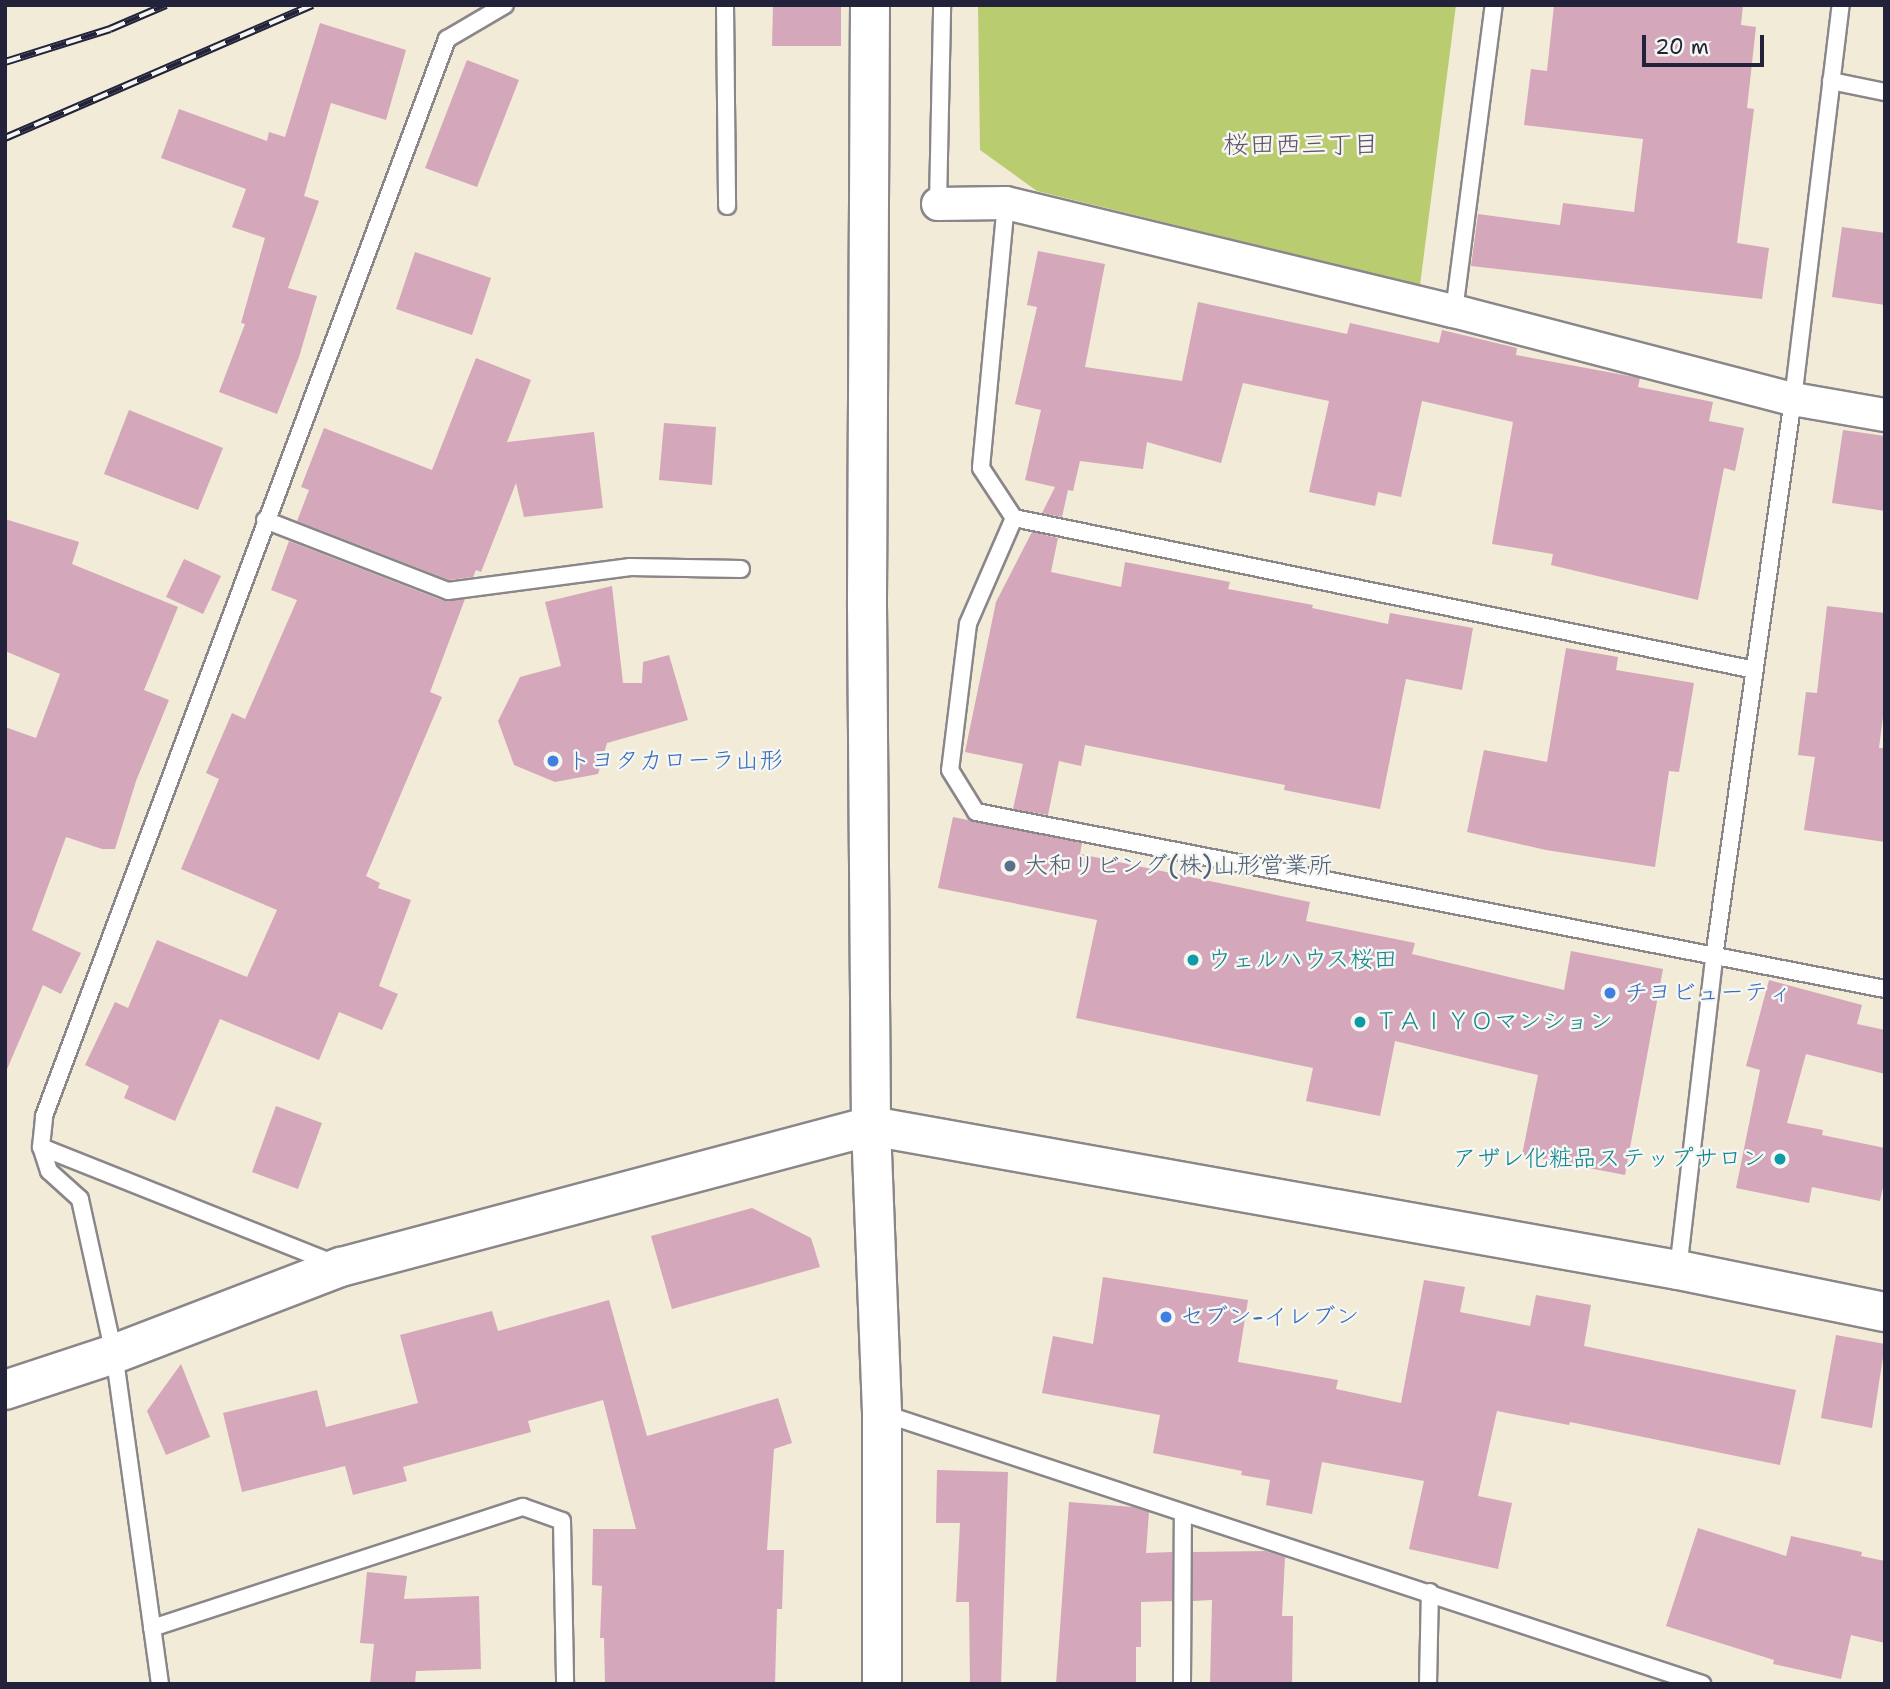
<!DOCTYPE html>
<html>
<head>
<meta charset="utf-8">
<style>
  body { margin:0 }
  #map { position:relative; width:1890px; height:1689px; overflow:hidden; background:#f1ebd8; font-family:"Shantell Sans","Klee One",sans-serif }
  div>[style] { position:absolute }
  [style*='--x'] { left:calc(var(--x)*1px); top:calc(var(--y)*1px); width:calc(var(--w)*1px); rotate:calc(var(--a)*1deg) }
  .green>* { inset:0; background:#bacc70 }
  .building>* { inset:0; background:#d5a7ba }
  .roads { filter:drop-shadow(2px 0 #8a868a) drop-shadow(-2px 0 #8a868a) drop-shadow(0 2px #8a868a) drop-shadow(0 -2px #8a868a) }
  .lane>* { height:16px; margin:-8px; padding:0 8px; transform-origin:8px; border-radius:8px; background:#fff }
  .street>* { height:32px; margin:-16px; padding:0 16px; transform-origin:16px; border-radius:16px; background:#fff }
  .secondary>* { height:38px; margin:-19px; padding:0 19px; transform-origin:19px; border-radius:19px; background:#fff }
  .rail>* { height:8px; margin-top:-4px; transform-origin:0; background:repeating-linear-gradient(90deg,#f6f6f2 0 16px,#22223b 0 32px); box-sizing:border-box; border-block:2px solid #22223b }
  .dots>* { width:19px; height:19px; translate:-50% -50%; box-sizing:border-box; border:4px solid #f6f6f2; border-radius:50% }
  span { translate:-50% -50%; white-space:nowrap; text-align:center; line-height:1.15; -webkit-text-stroke:5px #f6f6f2; paint-order:stroke }
  .shop-label { font-size:24px; color:#366cbe }
  .left { translate:0 -50%; text-align:left }
  .service-label { font-size:24px; color:#4e5e75 }
  .culture-label { font-size:24px; color:#0d838f }
  .right { translate:-100% -50%; text-align:right }
  .neighbourhood-label { font-size:26px; color:#615167 }
  .frame { position:absolute; inset:0; border:7px solid #22223b; pointer-events:none }
  .scale { position:absolute; left:1642px; top:35px; width:122px; height:32px; box-sizing:border-box; border:4px solid #22223b; border-top:0; padding-left:9px; font-size:21px; line-height:24px; white-space:nowrap; color:#22223b; -webkit-text-stroke:5px #f6f6f2; paint-order:stroke }
</style>
</head>
<body>
<div id="map">
  <div class="green">
    <div style="clip-path:polygon(978px 5px,1456px 5px,1420px 285px,1037px 191px,980px 150px)"></div>
  </div>
  <div class="building">
    <div style="clip-path:polygon(773px 5px,841px 5px,841px 46px,772px 46px)"></div>
    <div style="clip-path:polygon(1554px 5px,1743px 5px,1741px 25px,1756px 27px,1747px 108px,1754px 109px,1737px 243px,1769px 248px,1762px 299px,1471px 266px,1478px 214px,1560px 225px,1563px 203px,1634px 212px,1643px 139px,1524px 125px,1531px 69px,1547px 71px)"></div>
    <div style="clip-path:polygon(320px 23px,406px 50px,386px 120px,331px 103px,304px 196px,319px 201px,288px 288px,317px 296px,299px 357px,277px 414px,219px 392px,245px 324px,241px 323px,265px 238px,232px 227px,246px 189px,161px 158px,179px 109px,267px 141px,269px 132px,285px 137px)"></div>
    <div style="clip-path:polygon(467px 60px,519px 80px,477px 187px,425px 168px)"></div>
    <div style="clip-path:polygon(1842px 227px,1885px 233px,1885px 305px,1832px 297px)"></div>
    <div style="clip-path:polygon(1038px 251px,1105px 264px,1085px 367px,1182px 381px,1198px 302px,1347px 334px,1350px 323px,1439px 343px,1442px 330px,1517px 348px,1516px 355px,1640px 378px,1638px 387px,1713px 402px,1709px 421px,1744px 428px,1735px 471px,1724px 468px,1698px 600px,1551px 565px,1553px 554px,1492px 544px,1513px 422px,1422px 401px,1401px 497px,1378px 492px,1375px 506px,1309px 492px,1329px 401px,1243px 383px,1221px 463px,1147px 442px,1143px 469px,1080px 461px,1073px 491px,1068px 490px,1062px 517px,1042px 513px,1055px 487px,1025px 480px,1041px 410px,1015px 404px,1037px 307px,1027px 305px)"></div>
    <div style="clip-path:polygon(415px 252px,491px 278px,472px 335px,396px 309px)"></div>
    <div style="clip-path:polygon(476px 358px,531px 380px,507px 442px,594px 432px,603px 508px,524px 517px,516px 483px,481px 572px,476px 570px,473px 577px,449px 580px,297px 521px,309px 490px,301px 487px,324px 428px,432px 470px)"></div>
    <div style="clip-path:polygon(129px 410px,223px 448px,198px 510px,104px 474px)"></div>
    <div style="clip-path:polygon(664px 423px,716px 427px,712px 485px,659px 480px)"></div>
    <div style="clip-path:polygon(1843px 430px,1885px 436px,1885px 511px,1832px 503px)"></div>
    <div style="clip-path:polygon(5px 519px,79px 542px,72px 564px,178px 607px,144px 690px,169px 700px,136px 781px,115px 849px,102px 849px,66px 837px,32px 930px,81px 953px,61px 994px,43px 985px,5px 1074px,5px 727px,36px 738px,60px 674px,5px 651px)"></div>
    <div style="clip-path:polygon(1032px 532px,1058px 538px,1051px 572px,1121px 587px,1125px 562px,1230px 582px,1228px 589px,1313px 605px,1312px 608px,1388px 624px,1390px 613px,1473px 628px,1462px 690px,1406px 679px,1380px 809px,1284px 790px,1285px 785px,1085px 745px,1081px 766px,1059px 761px,1048px 815px,1013px 809px,1023px 764px,965px 752px,996px 602px)"></div>
    <div style="clip-path:polygon(289px 541px,444px 601px,465px 599px,430px 692px,442px 697px,366px 876px,380px 883px,378px 888px,411px 900px,379px 986px,398px 994px,382px 1030px,339px 1012px,319px 1060px,220px 1019px,175px 1121px,124px 1098px,129px 1086px,85px 1065px,115px 1002px,128px 1008px,157px 940px,247px 977px,277px 910px,181px 869px,219px 779px,206px 773px,232px 713px,245px 719px,297px 600px,271px 590px)"></div>
    <div style="clip-path:polygon(184px 559px,221px 576px,203px 614px,166px 597px)"></div>
    <div style="clip-path:polygon(612px 586px,623px 683px,642px 683px,643px 662px,669px 655px,688px 720px,607px 743px,598px 774px,555px 782px,514px 765px,498px 721px,520px 677px,561px 666px,545px 602px)"></div>
    <div style="clip-path:polygon(1827px 606px,1885px 613px,1885px 701px,1879px 748px,1885px 748px,1885px 842px,1804px 830px,1815px 757px,1798px 755px,1806px 692px,1817px 693px)"></div>
    <div style="clip-path:polygon(1566px 648px,1618px 657px,1616px 670px,1694px 683px,1679px 772px,1669px 771px,1655px 867px,1546px 850px,1467px 832px,1484px 750px,1547px 762px)"></div>
    <div style="clip-path:polygon(953px 817px,1082px 843px,1080px 854px,1310px 902px,1306px 921px,1415px 943px,1412px 954px,1564px 990px,1571px 951px,1663px 969px,1625px 1175px,1522px 1155px,1538px 1075px,1395px 1041px,1380px 1116px,1306px 1101px,1313px 1068px,1076px 1018px,1097px 920px,938px 888px)"></div>
    <div style="clip-path:polygon(1769px 980px,1862px 1005px,1857px 1024px,1885px 1030px,1885px 1074px,1806px 1054px,1787px 1123px,1823px 1130px,1822px 1135px,1885px 1148px,1885px 1178px,1880px 1201px,1812px 1187px,1809px 1203px,1736px 1188px,1760px 1070px,1746px 1066px)"></div>
    <div style="clip-path:polygon(276px 1106px,322px 1123px,298px 1189px,252px 1172px)"></div>
    <div style="clip-path:polygon(752px 1208px,811px 1238px,820px 1267px,672px 1309px,651px 1236px)"></div>
    <div style="clip-path:polygon(1103px 1277px,1248px 1300px,1238px 1362px,1338px 1380px,1336px 1389px,1401px 1403px,1424px 1280px,1465px 1287px,1460px 1312px,1530px 1326px,1536px 1295px,1591px 1305px,1584px 1346px,1796px 1390px,1780px 1465px,1570px 1422px,1569px 1425px,1497px 1411px,1478px 1496px,1512px 1503px,1498px 1569px,1409px 1549px,1424px 1481px,1322px 1462px,1312px 1514px,1266px 1505px,1270px 1480px,1241px 1475px,1242px 1471px,1153px 1453px,1160px 1415px,1042px 1393px,1053px 1336px,1093px 1344px)"></div>
    <div style="clip-path:polygon(609px 1300px,647px 1436px,778px 1398px,792px 1443px,774px 1449px,767px 1550px,784px 1550px,782px 1609px,777px 1609px,775px 1684px,605px 1684px,604px 1638px,600px 1638px,602px 1586px,592px 1585px,593px 1529px,636px 1529px,603px 1400px,528px 1421px,531px 1432px,403px 1467px,407px 1481px,353px 1495px,345px 1466px,242px 1492px,223px 1413px,317px 1390px,326px 1427px,418px 1403px,400px 1335px,492px 1311px,498px 1331px)"></div>
    <div style="clip-path:polygon(1836px 1335px,1885px 1344px,1872px 1428px,1821px 1418px)"></div>
    <div style="clip-path:polygon(181px 1364px,210px 1437px,166px 1455px,147px 1411px)"></div>
    <div style="clip-path:polygon(937px 1470px,1008px 1472px,1001px 1684px,970px 1684px,969px 1602px,956px 1602px,960px 1523px,936px 1523px)"></div>
    <div style="clip-path:polygon(1069px 1502px,1133px 1507px,1149px 1512px,1146px 1553px,1172px 1552px,1172px 1601px,1141px 1602px,1141px 1647px,1136px 1647px,1136px 1684px,1056px 1684px)"></div>
    <div style="clip-path:polygon(1698px 1528px,1786px 1556px,1791px 1536px,1862px 1552px,1861px 1556px,1885px 1561px,1885px 1643px,1851px 1635px,1841px 1679px,1773px 1664px,1774px 1660px,1666px 1626px)"></div>
    <div style="clip-path:polygon(1265px 1551px,1285px 1557px,1282px 1616px,1293px 1616px,1292px 1684px,1210px 1684px,1212px 1600px,1193px 1601px,1193px 1552px)"></div>
    <div style="clip-path:polygon(367px 1572px,407px 1576px,404px 1599px,479px 1596px,481px 1669px,416px 1671px,415px 1684px,370px 1684px,374px 1644px,360px 1643px)"></div>
  </div>
  <div class="roads">
    <div class="lane">
      <div style="--x:725;--y:5;--w:201;--a:89.4"></div>
      <div style="--x:1831;--y:81;--w:55;--a:11.5"></div>
      <div style="--x:1006;--y:203;--w:266;--a:95.4"></div>
      <div style="--x:981;--y:468;--w:60;--a:56.6"></div>
      <div style="--x:1014;--y:518;--w:116;--a:113.5"></div>
      <div style="--x:968;--y:624;--w:147;--a:97"></div>
      <div style="--x:950;--y:770;--w:49;--a:58.2"></div>
      <div style="--x:976;--y:812;--w:926;--a:11.02"></div>
      <div style="--x:938;--y:204;--w:199;--a:-88.8"></div>
      <div style="--x:1454;--y:311;--w:309;--a:-82.6"></div>
      <div style="--x:1014;--y:518;--w:756;--a:11.59"></div>
      <div style="--x:265;--y:520;--w:196;--a:21.2"></div>
      <div style="--x:448;--y:591;--w:184;--a:-7.5"></div>
      <div style="--x:630;--y:567;--w:111;--a:1"></div>
      <div style="--x:41;--y:1147;--w:316;--a:21.7"></div>
      <div style="--x:1678;--y:1270;--w:315;--a:-83.4"></div>
      <div style="--x:1714;--y:957;--w:564;--a:-81.94"></div>
      <div style="--x:1793;--y:399;--w:397;--a:-83.1"></div>
      <div style="--x:882;--y:1413;--w:864;--a:18.29"></div>
      <div style="--x:152;--y:1628;--w:390;--a:-18.1"></div>
      <div style="--x:523;--y:1507;--w:41;--a:19.7"></div>
      <div style="--x:562;--y:1521;--w:163;--a:88.9"></div>
      <div style="--x:160;--y:1684;--w:333;--a:-97.9"></div>
      <div style="--x:114;--y:1354;--w:159;--a:-102.4"></div>
      <div style="--x:80;--y:1199;--w:42;--a:-137.9"></div>
      <div style="--x:49;--y:1171;--w:25;--a:-108"></div>
      <div style="--x:41;--y:1147;--w:31;--a:-84"></div>
      <div style="--x:44;--y:1116;--w:1150;--a:-69.48"></div>
      <div style="--x:447;--y:39;--w:67;--a:-30.4"></div>
      <div style="--x:1182;--y:1684;--w:170;--a:-89.7"></div>
      <div style="--x:1428;--y:1684;--w:92;--a:-88.8"></div>
    </div>
    <div class="street">
      <div style="--x:938;--y:204;--w:68;--a:-0.8"></div>
      <div style="--x:1006;--y:203;--w:461;--a:13.6"></div>
      <div style="--x:1454;--y:311;--w:350;--a:14.6"></div>
      <div style="--x:1793;--y:399;--w:93;--a:9.9"></div>
    </div>
    <div class="secondary">
      <div style="--x:870;--y:5;--w:600;--a:90.29"></div>
      <div style="--x:867;--y:605;--w:521;--a:89.56"></div>
      <div style="--x:871;--y:1126;--w:287;--a:87.8"></div>
      <div style="--x:882;--y:1413;--w:271;--a:90"></div>
      <div style="--x:5;--y:1390;--w:115;--a:-18.3"></div>
      <div style="--x:114;--y:1354;--w:243;--a:-21"></div>
      <div style="--x:341;--y:1267;--w:548;--a:-14.9"></div>
      <div style="--x:871;--y:1126;--w:820;--a:10.12"></div>
      <div style="--x:1678;--y:1270;--w:211;--a:11.5"></div>
    </div>
  </div>
  <div class="rail">
    <div style="--x:5;--y:62;--w:110;--a:-17.4"></div>
    <div style="--x:110;--y:29;--w:61;--a:-23.2"></div>
    <div style="--x:5;--y:138;--w:335;--a:-23.4"></div>
  </div>
  <div class="dots">
    <div style="left:553px;top:761px;background:#3f7fe0"></div>
    <div style="left:1010px;top:866px;background:#5c6f8a"></div>
    <div style="left:1193px;top:960px;background:#0f9aa8"></div>
    <div style="left:1610px;top:993px;background:#3f7fe0"></div>
    <div style="left:1360px;top:1022px;background:#0f9aa8"></div>
    <div style="left:1780px;top:1159px;background:#0f9aa8"></div>
    <div style="left:1166px;top:1317px;background:#3f7fe0"></div>
  </div>
  <div class="shop-label">
    <span class="left" style="left:567px;top:761px">トヨタカローラ山形</span>
    <span class="left" style="left:1624px;top:993px">チヨビューティ</span>
    <span class="left" style="left:1180px;top:1317px">セブン-イレブン</span>
  </div>
  <div class="service-label">
    <span class="left" style="left:1024px;top:866px">大和リビング(株)山形営業所</span>
  </div>
  <div class="culture-label">
    <span class="left" style="left:1207px;top:960px">ウェルハウス桜田</span>
    <span class="left" style="left:1374px;top:1022px">ＴＡＩＹＯマンション</span>
    <span class="right" style="left:1766px;top:1159px">アザレ化粧品ステップサロン</span>
  </div>
  <div class="neighbourhood-label">
    <span style="left:1301px;top:144px">桜田西三丁目</span>
  </div>
  <div class="frame"></div>
  <div class="scale">20 m</div>
</div>
</body>
</html>
